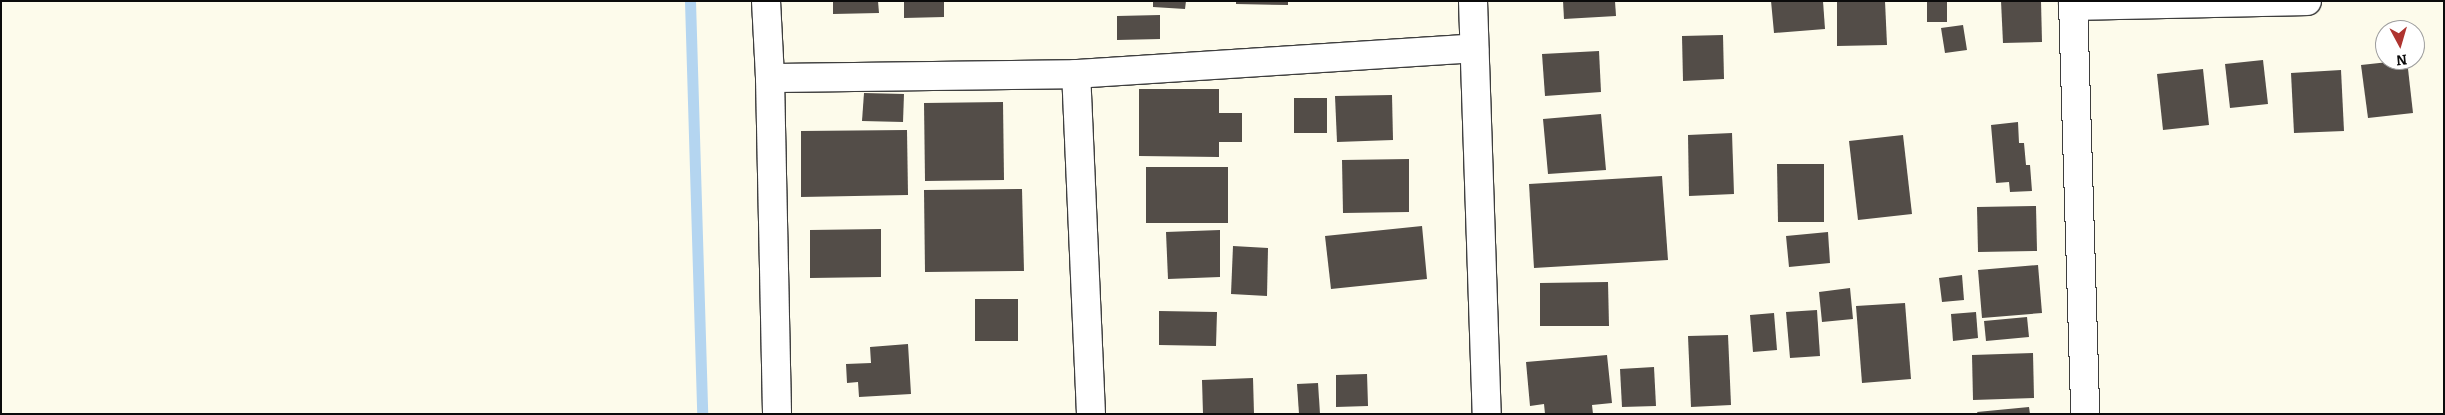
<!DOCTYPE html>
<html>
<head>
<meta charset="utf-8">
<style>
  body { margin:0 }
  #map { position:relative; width:2445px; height:415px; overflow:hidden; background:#fdfbeb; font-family:Bitter,serif }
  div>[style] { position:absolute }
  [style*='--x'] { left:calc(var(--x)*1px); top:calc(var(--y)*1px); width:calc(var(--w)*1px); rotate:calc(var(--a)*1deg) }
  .stream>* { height:11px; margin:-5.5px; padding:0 5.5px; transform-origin:5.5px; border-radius:5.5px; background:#b4d5f0 }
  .building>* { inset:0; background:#534d48 }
  .roads { filter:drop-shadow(1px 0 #3e3e3e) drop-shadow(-1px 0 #3e3e3e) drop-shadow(0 1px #3e3e3e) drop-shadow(0 -1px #3e3e3e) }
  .street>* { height:28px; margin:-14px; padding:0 14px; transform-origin:14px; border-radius:14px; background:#fff }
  span { translate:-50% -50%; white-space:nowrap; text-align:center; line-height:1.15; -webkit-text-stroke:5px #fff; paint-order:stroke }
  .frame { position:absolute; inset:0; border:2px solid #0b0b0b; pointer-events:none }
  .north { position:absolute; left:2375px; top:20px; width:50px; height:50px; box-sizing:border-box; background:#fff; border:1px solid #9d9d9d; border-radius:50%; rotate:174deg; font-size:14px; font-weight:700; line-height:20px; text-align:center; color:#0b0b0b }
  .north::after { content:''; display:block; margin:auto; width:18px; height:22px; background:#af342f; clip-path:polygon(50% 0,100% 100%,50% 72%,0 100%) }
</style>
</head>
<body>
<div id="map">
  <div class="stream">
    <div style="--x:690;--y:1;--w:413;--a:88.3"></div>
  </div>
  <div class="building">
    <div style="clip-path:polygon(833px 1px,878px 1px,879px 13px,833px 14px)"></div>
    <div style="clip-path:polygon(904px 1px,944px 1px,944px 17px,904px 18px)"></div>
    <div style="clip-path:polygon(1153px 1px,1186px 1px,1185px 9px,1153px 7px)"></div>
    <div style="clip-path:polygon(1236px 1px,1288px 1px,1288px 5px,1236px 4px)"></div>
    <div style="clip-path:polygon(1563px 1px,1615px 1px,1616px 16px,1564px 19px)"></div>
    <div style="clip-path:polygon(1771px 1px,1823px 1px,1825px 29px,1774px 33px)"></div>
    <div style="clip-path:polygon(1837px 1px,1885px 1px,1887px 45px,1837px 46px)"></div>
    <div style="clip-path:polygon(1927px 1px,1947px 1px,1947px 22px,1927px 22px)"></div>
    <div style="clip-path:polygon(2001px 1px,2041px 1px,2042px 42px,2003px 43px)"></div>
    <div style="clip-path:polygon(1160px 15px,1160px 39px,1117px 40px,1117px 16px)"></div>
    <div style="clip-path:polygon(1963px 25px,1967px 50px,1945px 53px,1941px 28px)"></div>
    <div style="clip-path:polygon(1723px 35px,1724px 79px,1683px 81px,1682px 36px)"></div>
    <div style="clip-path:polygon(1599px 51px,1601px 92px,1545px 96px,1542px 54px)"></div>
    <div style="clip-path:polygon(2263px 60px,2268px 104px,2230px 108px,2225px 64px)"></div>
    <div style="clip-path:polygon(2407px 60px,2413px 113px,2368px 118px,2361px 65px)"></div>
    <div style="clip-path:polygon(2203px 69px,2209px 125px,2163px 130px,2157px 74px)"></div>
    <div style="clip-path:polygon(2341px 70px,2344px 131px,2294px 133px,2291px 73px)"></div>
    <div style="clip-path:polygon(1139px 89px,1219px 89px,1219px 113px,1242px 113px,1242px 142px,1219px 142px,1219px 157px,1139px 156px)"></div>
    <div style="clip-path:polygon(864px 93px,904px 94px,903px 122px,862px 121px)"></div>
    <div style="clip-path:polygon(1392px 95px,1393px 140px,1337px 142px,1335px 96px)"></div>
    <div style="clip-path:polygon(1294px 98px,1327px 98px,1327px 133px,1294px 133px)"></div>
    <div style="clip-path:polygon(1003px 102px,1004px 180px,925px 181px,924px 103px)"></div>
    <div style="clip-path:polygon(1601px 114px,1606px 170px,1548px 174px,1543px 119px)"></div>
    <div style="clip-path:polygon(2018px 122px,2019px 143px,2024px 143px,2026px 165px,2030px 165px,2032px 191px,2010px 192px,2009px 182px,1996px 183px,1991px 125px)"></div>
    <div style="clip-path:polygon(907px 130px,908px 195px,801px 197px,801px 131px)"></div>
    <div style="clip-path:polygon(1732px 133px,1734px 194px,1689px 196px,1688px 135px)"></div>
    <div style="clip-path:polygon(1903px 135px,1912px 214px,1858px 220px,1849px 141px)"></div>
    <div style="clip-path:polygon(1409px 159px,1409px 212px,1343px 213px,1342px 160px)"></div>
    <div style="clip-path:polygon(1777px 164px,1824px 164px,1824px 222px,1778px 222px)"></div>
    <div style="clip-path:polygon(1146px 167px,1228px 167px,1228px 223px,1146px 223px)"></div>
    <div style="clip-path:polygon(1662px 176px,1668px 260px,1534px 268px,1529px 184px)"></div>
    <div style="clip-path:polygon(1022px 189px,1024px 271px,925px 272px,924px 190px)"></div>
    <div style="clip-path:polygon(2036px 206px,2037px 251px,1978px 252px,1977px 207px)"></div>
    <div style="clip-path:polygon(1422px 226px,1427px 279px,1331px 289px,1325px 236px)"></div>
    <div style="clip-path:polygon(881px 229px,881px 277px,810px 278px,810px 230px)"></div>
    <div style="clip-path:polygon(1220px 230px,1220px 277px,1168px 279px,1166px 232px)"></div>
    <div style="clip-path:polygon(1828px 232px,1830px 263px,1789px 267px,1786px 236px)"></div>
    <div style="clip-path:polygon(1233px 246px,1268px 248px,1267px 296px,1231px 294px)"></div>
    <div style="clip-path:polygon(2038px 265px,2042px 313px,1982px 318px,1978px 270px)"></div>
    <div style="clip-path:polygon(1962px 275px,1964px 300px,1942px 302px,1939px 278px)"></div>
    <div style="clip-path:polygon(1608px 282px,1609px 326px,1540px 326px,1540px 283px)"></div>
    <div style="clip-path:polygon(1850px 288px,1853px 319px,1822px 322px,1819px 292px)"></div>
    <div style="clip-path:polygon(975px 299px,1018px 299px,1018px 341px,975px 341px)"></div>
    <div style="clip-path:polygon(1905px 303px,1911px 379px,1862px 383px,1856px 306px)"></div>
    <div style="clip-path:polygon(1817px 310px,1820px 356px,1790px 358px,1786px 312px)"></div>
    <div style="clip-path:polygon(1159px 311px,1217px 312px,1216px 346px,1159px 345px)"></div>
    <div style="clip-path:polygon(1976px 312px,1978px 338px,1953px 341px,1951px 314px)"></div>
    <div style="clip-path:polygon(1774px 313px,1777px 350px,1753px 352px,1750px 315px)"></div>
    <div style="clip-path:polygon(2027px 317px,2029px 337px,1986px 341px,1984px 321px)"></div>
    <div style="clip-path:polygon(1728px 335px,1731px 405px,1691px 407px,1688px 336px)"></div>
    <div style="clip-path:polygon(908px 344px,911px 394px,859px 397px,858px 382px,847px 383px,846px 364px,871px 363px,870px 347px)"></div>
    <div style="clip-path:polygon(2033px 353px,2034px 398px,1973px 400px,1972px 355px)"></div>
    <div style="clip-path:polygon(1607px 355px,1612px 403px,1592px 405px,1593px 414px,1545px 414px,1544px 404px,1530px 406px,1526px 362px)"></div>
    <div style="clip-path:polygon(1654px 367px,1656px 406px,1622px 407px,1620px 369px)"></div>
    <div style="clip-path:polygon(1367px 374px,1368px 406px,1336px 407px,1336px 375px)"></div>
    <div style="clip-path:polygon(1253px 378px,1254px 414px,1203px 414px,1202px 380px)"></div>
    <div style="clip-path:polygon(1318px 383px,1320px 414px,1299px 414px,1297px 384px)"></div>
    <div style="clip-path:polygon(2029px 407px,2030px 414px,1978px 414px,1977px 412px)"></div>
  </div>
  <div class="roads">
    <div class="street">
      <div style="--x:766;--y:1;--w:77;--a:87"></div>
      <div style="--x:770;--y:78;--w:306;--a:-0.7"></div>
      <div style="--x:1473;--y:1;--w:413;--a:88.1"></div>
      <div style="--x:2073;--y:1;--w:413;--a:88.3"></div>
      <div style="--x:2073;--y:6;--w:234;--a:-1.2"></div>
      <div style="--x:770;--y:78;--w:336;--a:88.8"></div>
      <div style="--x:1091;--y:414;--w:340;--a:-92.5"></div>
      <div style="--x:1076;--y:74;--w:399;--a:-3.7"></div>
    </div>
  </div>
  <div class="frame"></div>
  <div class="north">N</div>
</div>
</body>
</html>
